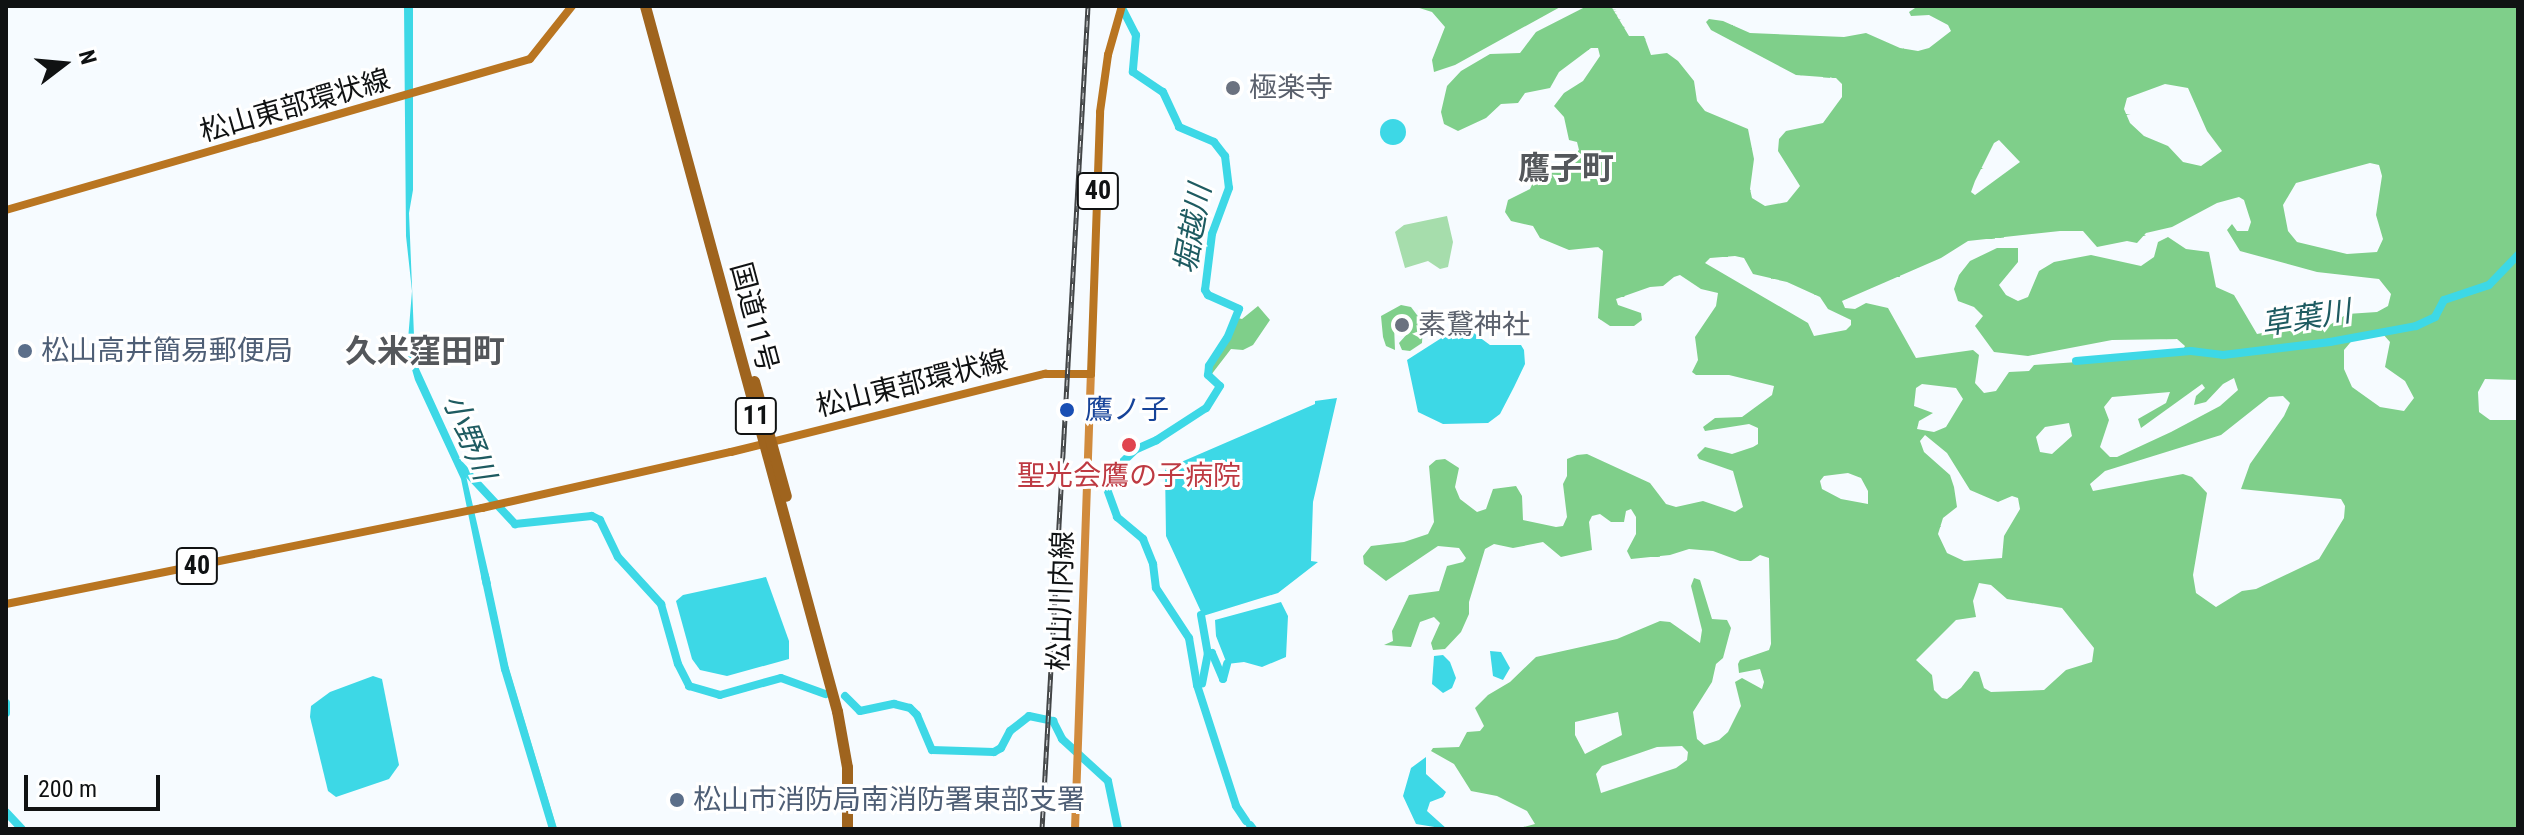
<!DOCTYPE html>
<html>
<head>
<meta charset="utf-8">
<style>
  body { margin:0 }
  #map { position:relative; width:2524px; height:835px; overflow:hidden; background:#f6fbff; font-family:"Roboto Condensed","Noto Sans JP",sans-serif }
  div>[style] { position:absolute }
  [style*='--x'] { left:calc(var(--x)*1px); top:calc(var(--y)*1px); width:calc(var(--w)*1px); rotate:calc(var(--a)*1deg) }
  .green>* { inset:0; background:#a6ddac }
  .forest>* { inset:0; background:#7fcf8a }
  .water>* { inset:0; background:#3dd8e6 }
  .round { border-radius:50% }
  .river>* { height:8px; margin:-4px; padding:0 4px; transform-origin:4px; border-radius:4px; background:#3dd8e6 }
  .secondary>* { height:8px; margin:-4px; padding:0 4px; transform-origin:4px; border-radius:4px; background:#d18b3d }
  .primary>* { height:8px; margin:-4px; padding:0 4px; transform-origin:4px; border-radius:4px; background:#b97521 }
  .highway>* { height:11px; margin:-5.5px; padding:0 5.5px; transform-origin:5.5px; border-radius:5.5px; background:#9f641e }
  .rail>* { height:5px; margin-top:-2.5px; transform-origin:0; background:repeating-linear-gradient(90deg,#fff 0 6px,#424547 0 12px); box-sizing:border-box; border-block:2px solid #424547 }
  .dots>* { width:22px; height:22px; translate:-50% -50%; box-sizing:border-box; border:4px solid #fff; border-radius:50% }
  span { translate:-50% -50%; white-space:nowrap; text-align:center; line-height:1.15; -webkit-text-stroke:6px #fff; paint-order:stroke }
  .shield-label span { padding:2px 6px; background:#fff; border:2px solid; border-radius:6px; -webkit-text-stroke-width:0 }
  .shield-label { font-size:26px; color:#101213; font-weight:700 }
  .worship-label { font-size:28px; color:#5b616d }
  .left { translate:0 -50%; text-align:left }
  .street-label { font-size:28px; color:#101213 }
  .service-label { font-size:28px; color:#4e5e75 }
  .transit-label { font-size:28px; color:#164399 }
  .health-label { font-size:28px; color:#be3a42 }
  .water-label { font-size:30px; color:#1e5b61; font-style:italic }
  .quarter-label { font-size:32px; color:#54575b; font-weight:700 }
  .frame { position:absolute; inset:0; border:8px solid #101213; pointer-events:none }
  .north { position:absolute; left:24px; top:24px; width:80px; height:80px; -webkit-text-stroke:6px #fff; paint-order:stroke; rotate:74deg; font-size:22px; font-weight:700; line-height:32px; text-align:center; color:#101213 }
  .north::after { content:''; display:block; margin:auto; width:28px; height:36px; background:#101213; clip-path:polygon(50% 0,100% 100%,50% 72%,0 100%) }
  .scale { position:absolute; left:24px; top:775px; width:136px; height:36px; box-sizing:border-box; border:4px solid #101213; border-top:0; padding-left:10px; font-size:24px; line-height:28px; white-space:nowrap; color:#101213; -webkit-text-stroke:6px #fff; paint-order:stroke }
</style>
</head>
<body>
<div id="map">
  <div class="green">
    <div style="clip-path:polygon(1447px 216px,1453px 242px,1448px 267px,1440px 269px,1428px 261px,1405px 268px,1395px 232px,1404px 225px)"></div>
    <div style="clip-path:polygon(490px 584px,508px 666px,557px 829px,550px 829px,509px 692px,484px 586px)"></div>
  </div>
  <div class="forest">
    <div style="clip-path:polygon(1413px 6px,1562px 6px,1455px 65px,1434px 72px,1432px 60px,1445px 27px,1432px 12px)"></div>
    <div style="clip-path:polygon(evenodd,1587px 6px,1611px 6px,1629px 36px,1644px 36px,1651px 55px,1667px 53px,1678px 61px,1694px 81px,1697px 101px,1705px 111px,1748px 129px,1754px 159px,1750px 189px,1752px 198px,1765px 206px,1787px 202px,1800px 186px,1778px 151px,1779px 139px,1786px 131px,1823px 123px,1842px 97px,1842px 84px,1836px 78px,1796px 75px,1711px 30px,1706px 22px,1709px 19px,1723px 21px,1750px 33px,1844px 37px,1866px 33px,1900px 48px,1918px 51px,1929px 48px,1951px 31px,1948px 25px,1929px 15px,1911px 16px,1909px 12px,1918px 6px,2518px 6px,2518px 380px,2485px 379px,2478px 392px,2479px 412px,2490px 420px,2518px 420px,2518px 829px,1516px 829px,1535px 824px,1527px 811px,1497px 796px,1471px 791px,1454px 764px,1431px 751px,1433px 748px,1459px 747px,1467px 732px,1480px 731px,1484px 726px,1475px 708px,1488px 695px,1510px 682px,1536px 657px,1617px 639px,1660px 621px,1670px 622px,1700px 643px,1702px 630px,1691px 586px,1694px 578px,1700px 580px,1712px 619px,1727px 620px,1731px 628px,1723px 658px,1716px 664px,1712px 682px,1693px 712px,1697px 739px,1704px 745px,1719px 740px,1728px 732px,1741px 706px,1735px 682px,1742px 678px,1762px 689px,1764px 682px,1760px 669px,1739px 673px,1738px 664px,1740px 660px,1769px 650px,1771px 644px,1769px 558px,1760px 555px,1751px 561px,1740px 561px,1713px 551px,1689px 549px,1670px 555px,1631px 559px,1627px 551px,1636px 534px,1636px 517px,1631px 509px,1626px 511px,1624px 522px,1611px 522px,1600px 514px,1592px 516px,1589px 522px,1592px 550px,1561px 557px,1543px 542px,1513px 548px,1494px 544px,1485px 549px,1469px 602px,1469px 614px,1461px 632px,1445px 649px,1433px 650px,1431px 643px,1440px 623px,1434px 617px,1420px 622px,1411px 647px,1384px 645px,1393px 641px,1392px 631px,1409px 595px,1439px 591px,1447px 566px,1463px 562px,1466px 558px,1459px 548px,1438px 546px,1386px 581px,1364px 564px,1363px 556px,1371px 546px,1404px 542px,1428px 534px,1434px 522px,1429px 466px,1436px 460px,1445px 459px,1459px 468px,1455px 487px,1460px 499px,1477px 512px,1486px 509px,1493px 489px,1516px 486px,1522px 496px,1523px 520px,1556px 527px,1563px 526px,1567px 517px,1563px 484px,1567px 476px,1567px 459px,1577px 455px,1587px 454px,1650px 483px,1666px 504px,1676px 507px,1703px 501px,1735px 512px,1743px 507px,1733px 471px,1699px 459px,1697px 455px,1705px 447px,1732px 454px,1753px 447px,1758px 444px,1758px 428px,1749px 424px,1705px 431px,1703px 427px,1715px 418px,1742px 417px,1772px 395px,1774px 386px,1729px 375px,1696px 375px,1692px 372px,1698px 360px,1695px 337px,1716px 306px,1718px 293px,1701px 289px,1680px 275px,1674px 277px,1663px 286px,1650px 287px,1616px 299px,1618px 305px,1641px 313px,1642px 320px,1634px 326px,1610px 326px,1598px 318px,1603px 251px,1598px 247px,1569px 250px,1540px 238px,1533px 226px,1511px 221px,1505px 212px,1508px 200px,1530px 189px,1536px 176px,1559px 168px,1579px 150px,1577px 142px,1569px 140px,1564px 117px,1554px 106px,1564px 93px,1583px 81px,1600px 56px,1598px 48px,1591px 48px,1559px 72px,1550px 88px,1525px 93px,1518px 103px,1501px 104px,1486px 118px,1458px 131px,1444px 124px,1441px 112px,1447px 86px,1461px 71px,1490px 54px,1520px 53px,1536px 32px,1587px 6px,2165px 84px,2188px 88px,2207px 131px,2222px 151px,2201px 166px,2183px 162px,2168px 146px,2144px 136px,2130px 123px,2124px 109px,2127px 98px,2165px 84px,1587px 6px,1999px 140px,2020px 162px,1975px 195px,1971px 192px,1975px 181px,1994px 143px,1999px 140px,1587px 6px,2370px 163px,2379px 165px,2382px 176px,2376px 215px,2383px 239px,2377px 252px,2347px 254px,2297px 242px,2288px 231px,2283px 205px,2296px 183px,2370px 163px,1587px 6px,2239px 197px,2244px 200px,2251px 222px,2248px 231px,2237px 231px,2232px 224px,2227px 230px,2240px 251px,2317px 272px,2379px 279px,2391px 294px,2388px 306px,2377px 312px,2347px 314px,2328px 326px,2314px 323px,2257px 334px,2234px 295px,2216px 287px,2209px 252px,2186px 249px,2168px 237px,2158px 242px,2154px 257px,2141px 266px,2091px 255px,2054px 262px,2039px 271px,2028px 297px,2018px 301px,2006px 295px,1999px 285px,2018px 262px,2018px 248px,1997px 248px,1970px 261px,1959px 275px,1954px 289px,1958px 301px,1974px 307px,1983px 316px,1975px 326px,1994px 352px,2028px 356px,2112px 340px,2177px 339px,2185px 346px,2180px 355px,2034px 365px,2029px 371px,2009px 372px,1996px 391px,1984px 393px,1975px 383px,1979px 355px,1973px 350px,1916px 358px,1888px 308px,1866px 303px,1855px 309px,1845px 308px,1842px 301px,1941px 258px,1968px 241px,2060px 231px,2083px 231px,2097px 247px,2127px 241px,2137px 243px,2146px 233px,2172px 227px,2217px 203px,2239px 197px,1587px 6px,1735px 256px,1744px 258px,1753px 274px,1787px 282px,1820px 297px,1828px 309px,1851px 320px,1851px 325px,1846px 330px,1814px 336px,1808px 323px,1705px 263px,1710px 258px,1735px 256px,1587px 6px,2382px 333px,2390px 342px,2385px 367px,2405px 381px,2414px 398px,2404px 411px,2380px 407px,2352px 387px,2344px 369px,2344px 350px,2355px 337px,2382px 333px,1587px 6px,2234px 378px,2238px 390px,2220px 406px,2171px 432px,2117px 457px,2110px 457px,2100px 447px,2109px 420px,2104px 407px,2112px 397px,2170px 392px,2166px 403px,2138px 419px,2141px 428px,2202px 384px,2205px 388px,2196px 396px,2194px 405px,2206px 402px,2223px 384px,2234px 378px,1587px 6px,1922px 384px,1956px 388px,1963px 399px,1946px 427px,1934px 432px,1917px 429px,1919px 421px,1933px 413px,1914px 406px,1916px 388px,1922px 384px,1587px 6px,2283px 396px,2290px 403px,2284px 416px,2250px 464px,2241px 489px,2341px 499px,2345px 506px,2344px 518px,2319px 559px,2256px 589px,2242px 591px,2216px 607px,2196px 593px,2193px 575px,2207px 493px,2192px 477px,2183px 474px,2093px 491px,2090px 484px,2105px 471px,2221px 435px,2269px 397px,2283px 396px,1587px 6px,2069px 423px,2072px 436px,2052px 454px,2040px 452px,2036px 437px,2045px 427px,2069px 423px,1587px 6px,1925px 435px,1947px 453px,1970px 490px,1998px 502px,2012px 496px,2018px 498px,2020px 509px,2004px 536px,2002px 558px,1964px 561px,1947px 553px,1938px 534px,1943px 518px,1957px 507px,1954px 487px,1950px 475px,1924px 452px,1920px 441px,1925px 435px,1587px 6px,1848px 473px,1861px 478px,1868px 491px,1868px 504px,1841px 499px,1822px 489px,1820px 481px,1824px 476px,1848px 473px,1587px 6px,1979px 583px,1991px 585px,2007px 599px,2062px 608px,2094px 648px,2092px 662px,2066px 670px,2044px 690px,1991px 692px,1984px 688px,1979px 672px,1974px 671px,1961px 688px,1947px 699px,1942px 698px,1934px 690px,1932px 675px,1916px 660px,1956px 620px,1976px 617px,1973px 601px,1979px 583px,1587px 6px,1618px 712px,1622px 735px,1585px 754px,1575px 735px,1575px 722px,1618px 712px,1587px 6px,1682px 746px,1688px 752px,1687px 760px,1676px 768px,1601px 793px,1596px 774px,1602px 766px,1657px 747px,1682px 746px)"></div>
    <div style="clip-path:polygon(1401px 305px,1411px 307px,1423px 323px,1422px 343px,1410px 351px,1402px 350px,1399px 343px,1408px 333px,1410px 325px,1404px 318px,1397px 319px,1394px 325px,1395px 350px,1386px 346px,1383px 337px,1381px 316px)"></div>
    <div style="clip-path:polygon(1258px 306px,1270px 320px,1253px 345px,1243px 350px,1231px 349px,1211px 375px,1211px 367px,1238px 318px,1242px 319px)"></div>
  </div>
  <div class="water">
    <div style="clip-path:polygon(404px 6px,413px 6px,413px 190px,409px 213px,415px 360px,464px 467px,491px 584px,483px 586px,461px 479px,415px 380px,407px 352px,412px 291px,406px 236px)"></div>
    <div class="round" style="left:1380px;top:119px;width:26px;height:26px"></div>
    <div style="clip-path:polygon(1454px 330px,1471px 331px,1490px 345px,1521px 345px,1524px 350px,1525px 364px,1514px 387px,1500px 414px,1488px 423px,1443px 424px,1418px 412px,1407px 360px)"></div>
    <div style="clip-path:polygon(1337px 398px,1313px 502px,1311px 561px,1318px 562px,1278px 593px,1203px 616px,1166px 536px,1165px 469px,1315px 404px,1315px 401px)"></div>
    <div style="clip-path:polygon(766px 577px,789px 641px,789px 659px,727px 676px,700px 670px,692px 659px,676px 601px,683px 595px)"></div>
    <div style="clip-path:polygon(1281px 602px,1288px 616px,1286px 657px,1262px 667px,1244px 662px,1227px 664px,1216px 636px,1215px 620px)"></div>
    <div style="clip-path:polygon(1490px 651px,1501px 652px,1510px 668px,1503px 680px,1493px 676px)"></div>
    <div style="clip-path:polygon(1443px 655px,1450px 662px,1456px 678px,1452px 688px,1443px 693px,1432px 684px,1434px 656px)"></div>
    <div style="clip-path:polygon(373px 676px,382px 679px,399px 765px,389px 779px,336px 797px,328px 791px,310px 717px,311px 706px,330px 692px)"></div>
    <div style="clip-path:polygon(1426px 757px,1426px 774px,1446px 792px,1443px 797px,1430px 802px,1427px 811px,1447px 829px,1416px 824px,1403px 796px,1411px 768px)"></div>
  </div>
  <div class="river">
    <div style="--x:1121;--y:6;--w:33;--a:63"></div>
    <div style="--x:1136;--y:35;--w:37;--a:95"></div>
    <div style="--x:1133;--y:72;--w:36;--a:34"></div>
    <div style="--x:1163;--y:92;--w:38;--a:65"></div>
    <div style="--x:1179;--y:127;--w:38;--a:23"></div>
    <div style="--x:1214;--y:142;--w:18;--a:52"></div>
    <div style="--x:1225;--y:156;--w:32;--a:83"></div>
    <div style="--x:1229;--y:188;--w:49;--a:110.3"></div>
    <div style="--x:1212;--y:234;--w:56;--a:97.1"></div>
    <div style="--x:1205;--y:290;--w:6;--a:59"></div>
    <div style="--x:1208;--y:295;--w:34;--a:24"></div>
    <div style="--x:1239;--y:309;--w:31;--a:112"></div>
    <div style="--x:1227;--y:338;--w:33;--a:123"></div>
    <div style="--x:1209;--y:366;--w:9;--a:96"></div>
    <div style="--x:1208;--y:375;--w:16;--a:43"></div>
    <div style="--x:1220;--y:386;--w:26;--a:122"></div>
    <div style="--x:1206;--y:408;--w:59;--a:146.9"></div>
    <div style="--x:1157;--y:440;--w:24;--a:156"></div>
    <div style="--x:1135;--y:450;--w:35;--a:136"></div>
    <div style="--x:1110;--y:474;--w:15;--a:101"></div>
    <div style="--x:1107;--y:489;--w:30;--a:70"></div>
    <div style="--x:1117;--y:517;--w:34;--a:40"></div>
    <div style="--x:1143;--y:539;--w:27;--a:68"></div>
    <div style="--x:1153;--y:564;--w:24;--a:83"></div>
    <div style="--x:1156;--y:588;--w:60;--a:56.6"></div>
    <div style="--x:1189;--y:638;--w:48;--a:80.3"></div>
    <div style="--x:1197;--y:685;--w:127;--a:72.1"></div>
    <div style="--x:1236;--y:806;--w:18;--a:56"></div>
    <div style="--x:2076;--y:361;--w:115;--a:-5"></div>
    <div style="--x:2191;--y:351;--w:32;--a:7"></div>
    <div style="--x:2223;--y:355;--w:108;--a:-6.9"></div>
    <div style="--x:2330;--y:342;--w:87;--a:-10.5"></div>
    <div style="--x:2416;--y:326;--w:21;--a:-25"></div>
    <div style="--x:2435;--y:317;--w:19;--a:-62"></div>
    <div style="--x:2444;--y:300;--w:47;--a:-18.4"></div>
    <div style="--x:2489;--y:285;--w:42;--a:-46"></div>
    <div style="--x:460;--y:465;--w:81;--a:47"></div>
    <div style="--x:515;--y:524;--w:77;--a:-5.9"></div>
    <div style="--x:592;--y:516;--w:9;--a:27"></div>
    <div style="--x:600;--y:520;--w:41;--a:64.1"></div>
    <div style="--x:618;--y:557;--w:64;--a:47.5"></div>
    <div style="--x:661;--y:604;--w:62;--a:74.2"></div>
    <div style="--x:678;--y:664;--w:25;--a:63"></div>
    <div style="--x:689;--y:686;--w:32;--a:16"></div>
    <div style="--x:720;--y:695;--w:63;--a:-15.6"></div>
    <div style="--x:781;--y:678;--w:47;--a:20"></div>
    <div style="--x:485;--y:576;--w:95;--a:77.9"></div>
    <div style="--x:505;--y:669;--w:167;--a:73.3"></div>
    <div style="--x:1201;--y:615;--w:39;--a:80"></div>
    <div style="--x:1208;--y:653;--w:31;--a:101"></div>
    <div style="--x:1208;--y:653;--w:4;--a:0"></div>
    <div style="--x:1212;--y:653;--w:28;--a:67"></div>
    <div style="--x:1223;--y:679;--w:16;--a:-75"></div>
    <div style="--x:845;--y:696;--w:21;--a:45"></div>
    <div style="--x:860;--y:711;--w:35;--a:-12"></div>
    <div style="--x:894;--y:704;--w:16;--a:14"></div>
    <div style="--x:910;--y:708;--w:10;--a:45"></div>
    <div style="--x:917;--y:715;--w:38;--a:67"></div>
    <div style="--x:932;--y:750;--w:62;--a:1.8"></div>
    <div style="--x:994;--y:752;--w:8;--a:-30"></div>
    <div style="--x:1001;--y:748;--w:19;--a:-62"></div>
    <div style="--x:1010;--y:731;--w:24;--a:-38"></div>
    <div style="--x:1029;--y:716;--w:25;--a:12"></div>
    <div style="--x:1053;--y:721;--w:20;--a:63"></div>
    <div style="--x:1062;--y:739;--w:62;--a:42.4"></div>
    <div style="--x:1108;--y:781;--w:49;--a:78.2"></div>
    <div style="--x:6;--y:703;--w:10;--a:90"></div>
    <div style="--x:6;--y:812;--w:23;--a:47"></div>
    <div style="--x:1250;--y:825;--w:5;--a:53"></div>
  </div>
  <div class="secondary">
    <div style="--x:1075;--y:829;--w:455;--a:-88"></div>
  </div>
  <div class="primary">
    <div style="--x:6;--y:210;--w:545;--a:-16.08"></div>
    <div style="--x:530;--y:59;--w:68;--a:-51.6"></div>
    <div style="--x:6;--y:604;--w:486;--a:-11.4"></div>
    <div style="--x:482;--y:508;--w:255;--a:-12.7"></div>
    <div style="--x:731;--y:452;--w:324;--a:-14"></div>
    <div style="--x:1045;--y:374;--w:46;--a:0"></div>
    <div style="--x:1091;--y:374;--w:262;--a:-88"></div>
    <div style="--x:1100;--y:112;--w:58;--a:-82"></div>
    <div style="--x:1108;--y:55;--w:51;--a:-74.1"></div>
  </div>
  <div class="highway">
    <div style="--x:645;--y:6;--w:731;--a:74.77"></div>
    <div style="--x:837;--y:711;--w:57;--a:79.9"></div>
    <div style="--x:847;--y:767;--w:62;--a:90"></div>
    <div style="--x:754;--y:381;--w:119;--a:74.5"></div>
  </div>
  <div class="rail">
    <div style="--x:1042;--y:829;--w:824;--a:-86.8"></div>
  </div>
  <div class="dots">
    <div style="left:1233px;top:88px;background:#6b7280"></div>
    <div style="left:1402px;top:325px;background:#6b7280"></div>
    <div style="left:25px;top:351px;background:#5c6f8a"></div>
    <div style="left:1067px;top:410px;background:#1a4fb4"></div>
    <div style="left:1129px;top:445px;background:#e0444e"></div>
    <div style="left:677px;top:800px;background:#5c6f8a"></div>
  </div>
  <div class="shield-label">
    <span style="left:1098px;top:191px">40</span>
    <span style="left:756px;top:416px">11</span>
    <span style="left:197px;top:566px">40</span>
  </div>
  <div class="worship-label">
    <span class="left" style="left:1249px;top:88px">極楽寺</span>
    <span class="left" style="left:1418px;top:325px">素鵞神社</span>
  </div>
  <div class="street-label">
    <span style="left:295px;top:106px;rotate:-16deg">松山東部環状線</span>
    <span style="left:754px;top:317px;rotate:75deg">国道11号</span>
    <span style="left:912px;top:384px;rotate:-14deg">松山東部環状線</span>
    <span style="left:1061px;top:601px;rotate:-88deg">松山川内線</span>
  </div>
  <div class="service-label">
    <span class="left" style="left:41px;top:351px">松山高井簡易郵便局</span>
    <span class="left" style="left:693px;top:800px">松山市消防局南消防署東部支署</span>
  </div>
  <div class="transit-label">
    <span class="left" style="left:1085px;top:410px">鷹ノ子</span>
  </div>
  <div class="health-label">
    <span style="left:1129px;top:476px">聖光会鷹の子病院</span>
  </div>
  <div class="water-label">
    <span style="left:1193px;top:229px;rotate:-80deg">堀越川</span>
    <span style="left:2306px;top:318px;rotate:-9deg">草葉川</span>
    <span style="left:469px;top:437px;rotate:68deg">小野川</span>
  </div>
  <div class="quarter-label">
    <span style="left:1566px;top:168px">鷹子町</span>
    <span style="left:425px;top:351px">久米窪田町</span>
  </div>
  <div class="frame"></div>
  <div class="north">N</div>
  <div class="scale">200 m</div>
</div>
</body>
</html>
